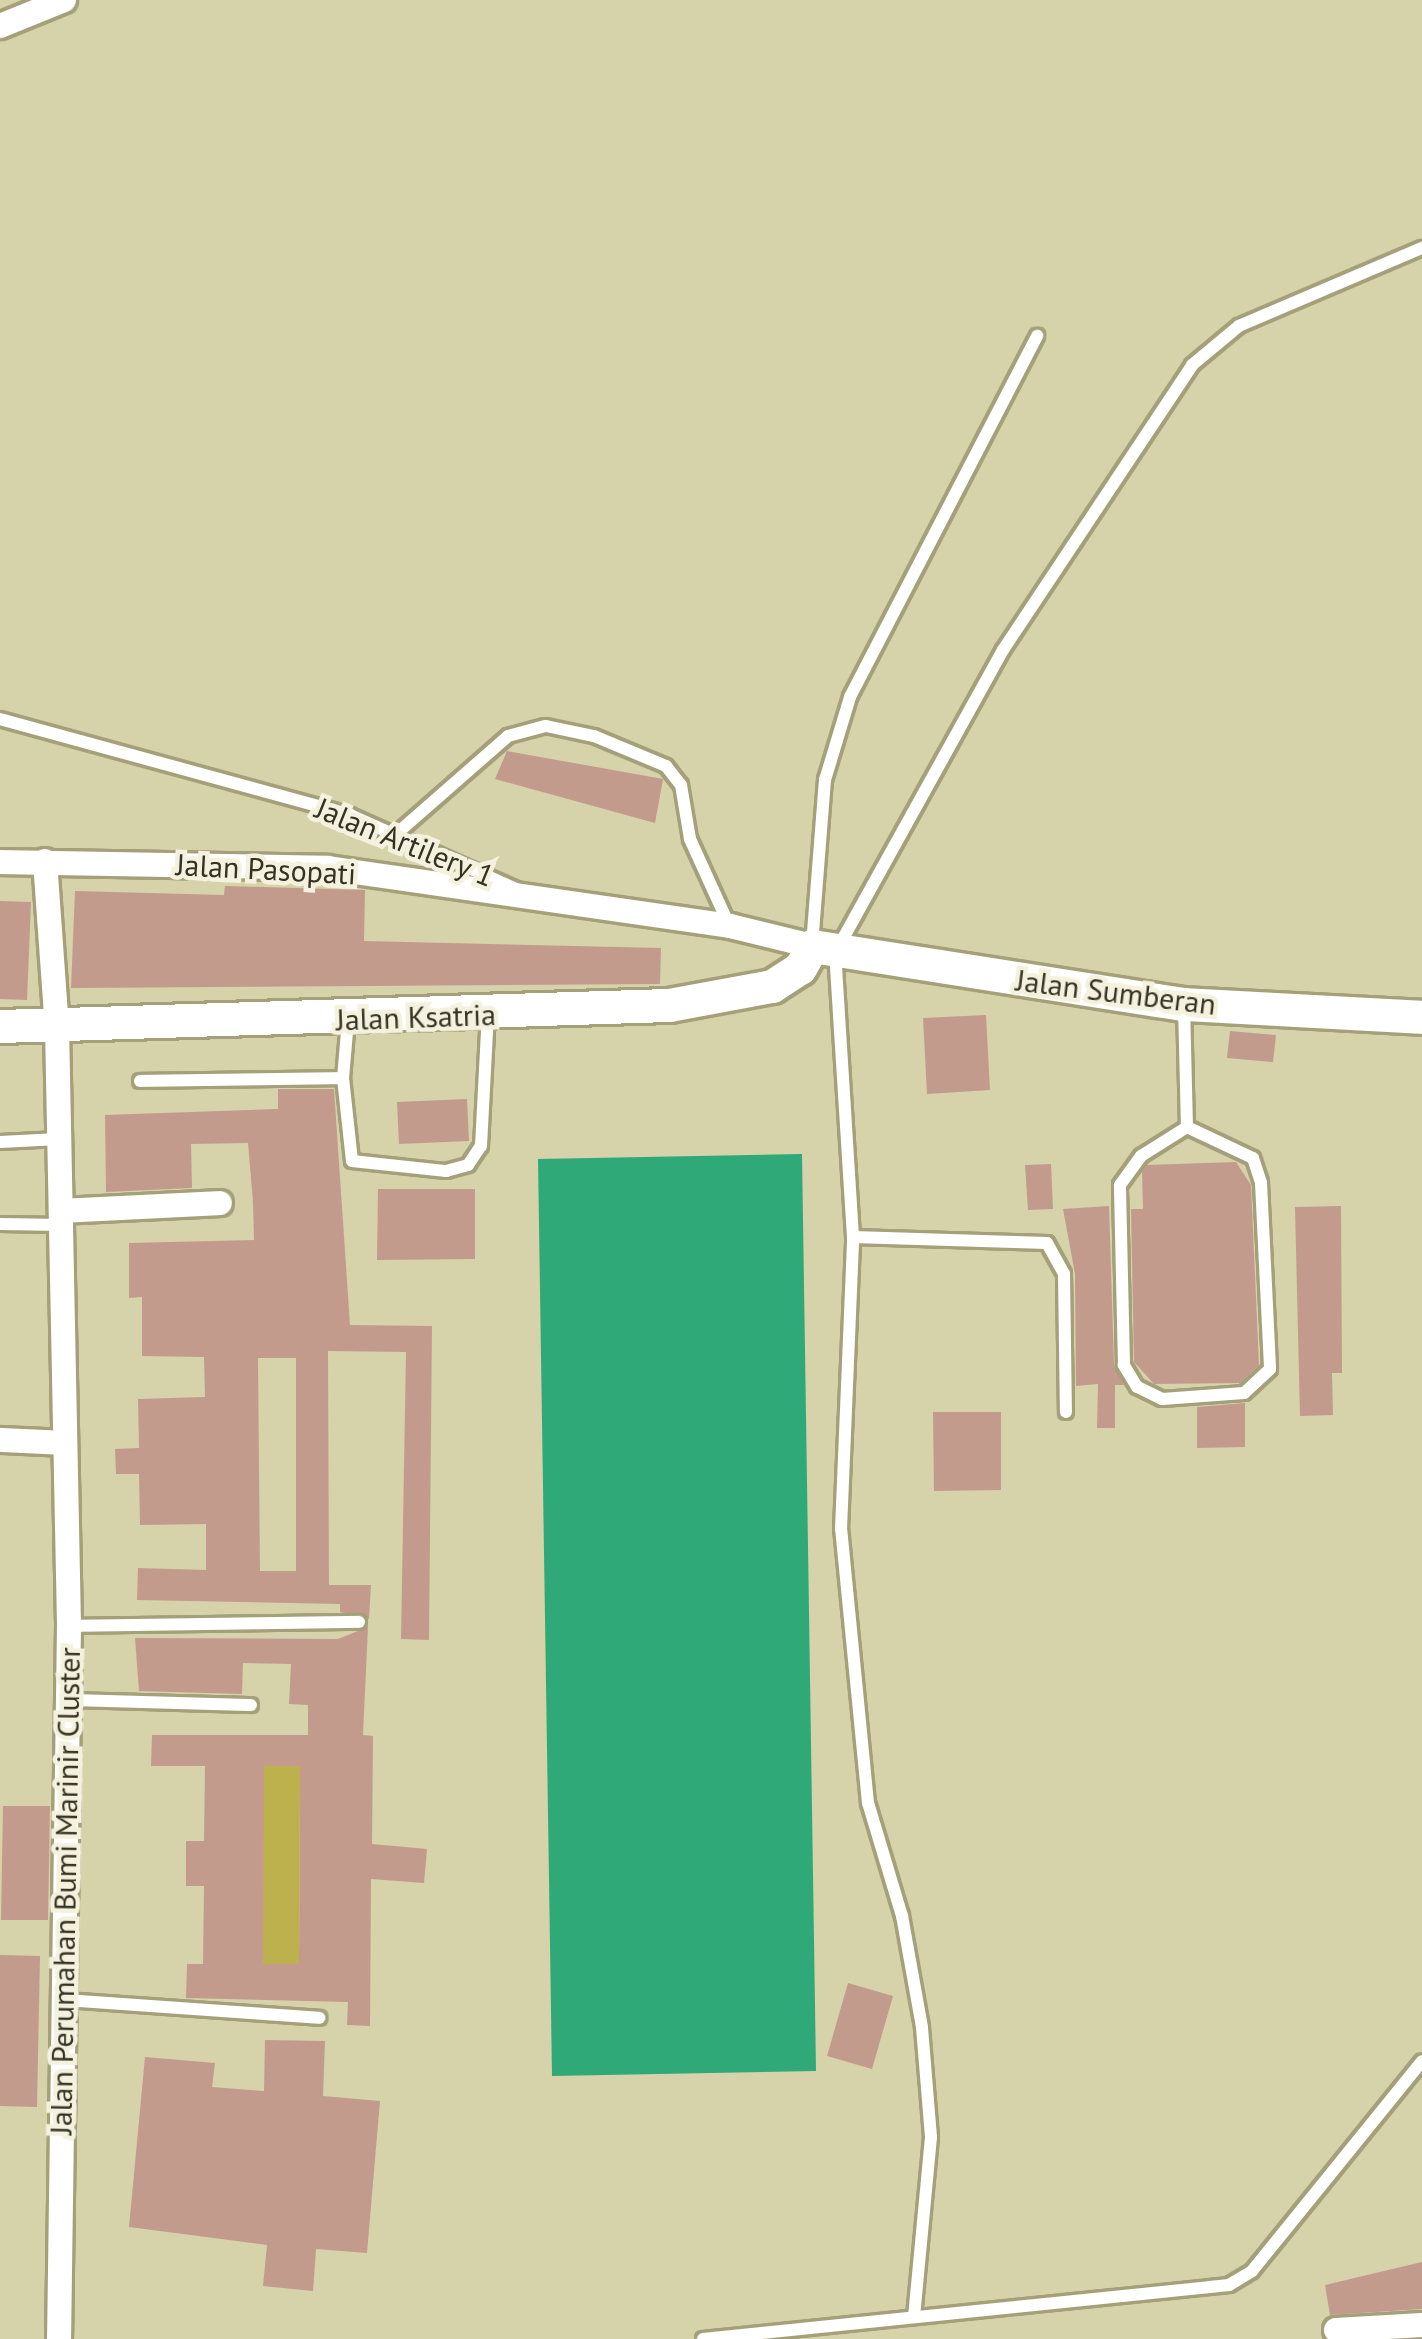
<!DOCTYPE html>
<html>
<head>
<meta charset="utf-8">
<style>
  body { margin:0 }
  #map { position:relative; width:1422px; height:2339px; overflow:hidden; background:#d6d2aa; font-family:"PT Sans",sans-serif }
  div>[style] { position:absolute }
  [style*='--x'] { left:calc(var(--x)*1px); top:calc(var(--y)*1px); width:calc(var(--w)*1px); rotate:calc(var(--a)*1deg) }
  .green>* { inset:0; background:#bdb14e }
  .water>* { inset:0; background:#30a978 }
  .building>* { inset:0; background:#c39b8c }
  .roads { filter:drop-shadow(3px 0 #a4a079) drop-shadow(-3px 0 #a4a079) drop-shadow(0 3px #a4a079) drop-shadow(0 -3px #a4a079) }
  .lane>* { height:12px; margin:-6px; padding:0 6px; transform-origin:6px; border-radius:6px; background:#fff }
  .street>* { height:24px; margin:-12px; padding:0 12px; transform-origin:12px; border-radius:12px; background:#fff }
  .secondary>* { height:33px; margin:-16.5px; padding:0 16.5px; transform-origin:16.5px; border-radius:16.5px; background:#fff }
  span { translate:-50% -50%; white-space:nowrap; text-align:center; line-height:1.15; -webkit-text-stroke:9px #f4f2de; paint-order:stroke }
  .street-label { font-size:30px; color:#343222 }
</style>
</head>
<body>
<div id="map">
  <div class="green">
    <div style="clip-path:polygon(240px 1766px,346px 1766px,300px 1788px,299px 1947px,346px 1971px,239px 1964px)"></div>
  </div>
  <div class="water">
    <div style="clip-path:polygon(802px 1154px,816px 2071px,552px 2076px,538px 1159px)"></div>
  </div>
  <div class="building">
    <div style="clip-path:polygon(507px 751px,663px 779px,655px 823px,495px 779px)"></div>
    <div style="clip-path:polygon(225px 886px,365px 890px,364px 941px,661px 948px,660px 984px,71px 988px,75px 891px,224px 895px)"></div>
    <div style="clip-path:polygon(0 901px,31px 902px,27px 1000px,0 999px)"></div>
    <div style="clip-path:polygon(986px 1015px,990px 1090px,927px 1094px,923px 1018px)"></div>
    <div style="clip-path:polygon(1230px 1031px,1276px 1035px,1273px 1062px,1227px 1058px)"></div>
    <div style="clip-path:polygon(evenodd,278px 1089px,334px 1089px,350px 1325px,432px 1326px,429px 1640px,401px 1639px,406px 1352px,328px 1351px,329px 1585px,371px 1585px,369px 1619px,340px 1612px,340px 1604px,137px 1600px,138px 1568px,206px 1570px,206px 1524px,140px 1525px,139px 1474px,116px 1474px,115px 1449px,139px 1448px,138px 1399px,205px 1397px,204px 1357px,142px 1356px,142px 1297px,129px 1298px,129px 1243px,254px 1240px,253px 1202px,248px 1143px,191px 1144px,192px 1188px,106px 1192px,105px 1115px,278px 1109px,278px 1089px,258px 1358px,296px 1358px,296px 1571px,260px 1571px,258px 1358px)"></div>
    <div style="clip-path:polygon(467px 1099px,469px 1141px,399px 1144px,397px 1102px)"></div>
    <div style="clip-path:polygon(1236px 1162px,1251px 1185px,1259px 1365px,1240px 1383px,1154px 1384px,1134px 1362px,1131px 1209px,1143px 1209px,1142px 1172px,1147px 1165px)"></div>
    <div style="clip-path:polygon(1051px 1164px,1053px 1209px,1028px 1210px,1025px 1165px)"></div>
    <div style="clip-path:polygon(378px 1189px,475px 1189px,475px 1259px,377px 1260px)"></div>
    <div style="clip-path:polygon(1109px 1206px,1114px 1365px,1124px 1385px,1115px 1385px,1115px 1428px,1097px 1428px,1098px 1384px,1076px 1386px,1075px 1274px,1063px 1209px)"></div>
    <div style="clip-path:polygon(1341px 1206px,1342px 1373px,1332px 1373px,1333px 1415px,1300px 1416px,1295px 1207px)"></div>
    <div style="clip-path:polygon(1245px 1403px,1245px 1447px,1197px 1448px,1197px 1407px)"></div>
    <div style="clip-path:polygon(933px 1412px,1001px 1412px,1001px 1490px,934px 1491px)"></div>
    <div style="clip-path:polygon(evenodd,368px 1627px,363px 1735px,373px 1736px,372px 1844px,427px 1849px,424px 1883px,371px 1879px,370px 2026px,347px 2025px,348px 2002px,186px 1998px,187px 1964px,203px 1964px,204px 1886px,186px 1886px,186px 1841px,204px 1841px,205px 1766px,151px 1766px,152px 1735px,308px 1735px,308px 1705px,289px 1704px,291px 1664px,243px 1663px,242px 1694px,139px 1691px,135px 1638px,338px 1639px,368px 1627px,264px 1766px,300px 1766px,299px 1964px,263px 1964px,264px 1766px)"></div>
    <div style="clip-path:polygon(3px 1806px,50px 1806px,48px 1920px,1px 1920px)"></div>
    <div style="clip-path:polygon(0 1955px,40px 1956px,37px 2107px,0 2106px)"></div>
    <div style="clip-path:polygon(848px 1983px,893px 1996px,872px 2069px,827px 2056px)"></div>
    <div style="clip-path:polygon(265px 2040px,325px 2041px,323px 2096px,380px 2101px,367px 2253px,316px 2249px,313px 2291px,263px 2286px,267px 2245px,129px 2227px,145px 2057px,215px 2063px,212px 2087px,264px 2091px)"></div>
    <div style="clip-path:polygon(1422px 2262px,1422px 2309px,1330px 2315px,1325px 2285px)"></div>
  </div>
  <div class="roads">
    <div class="lane">
      <div style="--x:0;--y:719;--w:363;--a:15.3"></div>
      <div style="--x:350;--y:815;--w:182;--a:24"></div>
      <div style="--x:395;--y:835;--w:150;--a:-41.2"></div>
      <div style="--x:508;--y:736;--w:39;--a:-15"></div>
      <div style="--x:546;--y:726;--w:49;--a:11.8"></div>
      <div style="--x:594;--y:736;--w:78;--a:22.6"></div>
      <div style="--x:666;--y:766;--w:24;--a:52"></div>
      <div style="--x:681;--y:785;--w:55;--a:80.5"></div>
      <div style="--x:690;--y:839;--w:94;--a:65.6"></div>
      <div style="--x:812;--y:945;--w:166;--a:-85.5"></div>
      <div style="--x:825;--y:780;--w:87;--a:-73.2"></div>
      <div style="--x:850;--y:697;--w:407;--a:-62.6"></div>
      <div style="--x:1184;--y:1005;--w:122;--a:88.6"></div>
      <div style="--x:1187;--y:1127;--w:73;--a:25.2"></div>
      <div style="--x:1253;--y:1158;--w:26;--a:72"></div>
      <div style="--x:1261;--y:1183;--w:186;--a:87.2"></div>
      <div style="--x:1270;--y:1369;--w:35;--a:137"></div>
      <div style="--x:1244;--y:1393;--w:82;--a:175.8"></div>
      <div style="--x:1162;--y:1399;--w:28;--a:-154"></div>
      <div style="--x:1137;--y:1387;--w:26;--a:-121"></div>
      <div style="--x:1124;--y:1365;--w:180;--a:-91.3"></div>
      <div style="--x:1120;--y:1185;--w:36;--a:-54"></div>
      <div style="--x:1141;--y:1156;--w:54;--a:-32.2"></div>
      <div style="--x:348;--y:1020;--w:58;--a:94.9"></div>
      <div style="--x:343;--y:1078;--w:83;--a:83.8"></div>
      <div style="--x:352;--y:1161;--w:95;--a:6.1"></div>
      <div style="--x:446;--y:1171;--w:23;--a:-15"></div>
      <div style="--x:468;--y:1165;--w:23;--a:-56"></div>
      <div style="--x:481;--y:1146;--w:132;--a:-87"></div>
      <div style="--x:140;--y:1081;--w:203;--a:-0.8"></div>
      <div style="--x:0;--y:1142;--w:59;--a:-2.9"></div>
      <div style="--x:0;--y:1224;--w:62;--a:0.9"></div>
      <div style="--x:853;--y:1237;--w:194;--a:1.8"></div>
      <div style="--x:1047;--y:1243;--w:35;--a:61"></div>
      <div style="--x:1064;--y:1274;--w:138;--a:89.2"></div>
      <div style="--x:69;--y:1626;--w:290;--a:-0.8"></div>
      <div style="--x:69;--y:1700;--w:182;--a:1.6"></div>
      <div style="--x:64;--y:2000;--w:256;--a:4"></div>
      <div style="--x:914;--y:2317;--w:181;--a:-84.6"></div>
      <div style="--x:931;--y:2137;--w:110;--a:-94.7"></div>
      <div style="--x:922;--y:2027;--w:113;--a:-100.2"></div>
      <div style="--x:902;--y:1916;--w:118;--a:-106.7"></div>
      <div style="--x:868;--y:1803;--w:275;--a:-95.6"></div>
      <div style="--x:841;--y:1529;--w:292;--a:-87.6"></div>
      <div style="--x:853;--y:1237;--w:285;--a:-93.6"></div>
      <div style="--x:835;--y:953;--w:346;--a:-61"></div>
      <div style="--x:1003;--y:650;--w:342;--a:-56.4"></div>
      <div style="--x:1192;--y:365;--w:61;--a:-39.7"></div>
      <div style="--x:1239;--y:326;--w:199;--a:-23.1"></div>
      <div style="--x:703;--y:2339;--w:529;--a:-5.86"></div>
      <div style="--x:1229;--y:2285;--w:27;--a:-31"></div>
      <div style="--x:1252;--y:2271;--w:270;--a:-51"></div>
    </div>
    <div class="street">
      <div style="--x:0;--y:26;--w:69;--a:-22.1"></div>
      <div style="--x:45;--y:861;--w:166;--a:85.9"></div>
      <div style="--x:57;--y:1027;--w:599;--a:88.85"></div>
      <div style="--x:69;--y:1626;--w:713;--a:90.8"></div>
      <div style="--x:0;--y:862;--w:328;--a:1"></div>
      <div style="--x:328;--y:868;--w:406;--a:8.2"></div>
      <div style="--x:730;--y:926;--w:84;--a:13.7"></div>
      <div style="--x:62;--y:1211;--w:158;--a:-2.9"></div>
      <div style="--x:0;--y:1440;--w:64;--a:2.7"></div>
      <div style="--x:1336;--y:2330;--w:86;--a:-3.3"></div>
    </div>
    <div class="secondary">
      <div style="--x:0;--y:1026;--w:669;--a:-1.8"></div>
      <div style="--x:669;--y:1005;--w:105;--a:-10.5"></div>
      <div style="--x:772;--y:986;--w:33;--a:-33"></div>
      <div style="--x:800;--y:968;--w:25;--a:-61"></div>
      <div style="--x:812;--y:946;--w:376;--a:8.9"></div>
      <div style="--x:1184;--y:1004;--w:238;--a:3.1"></div>
    </div>
  </div>
  <div class="street-label">
    <span style="left:405px;top:842px;rotate:22deg">Jalan Artilery 1</span>
    <span style="left:266px;top:869px;rotate:3deg">Jalan Pasopati</span>
    <span style="left:1116px;top:992px;rotate:7deg">Jalan Sumberan</span>
    <span style="left:416px;top:1017px;rotate:-2deg">Jalan Ksatria</span>
    <span style="left:65px;top:1891px;rotate:-89deg">Jalan Perumahan Bumi Marinir Cluster</span>
  </div>
</div>
</body>
</html>
